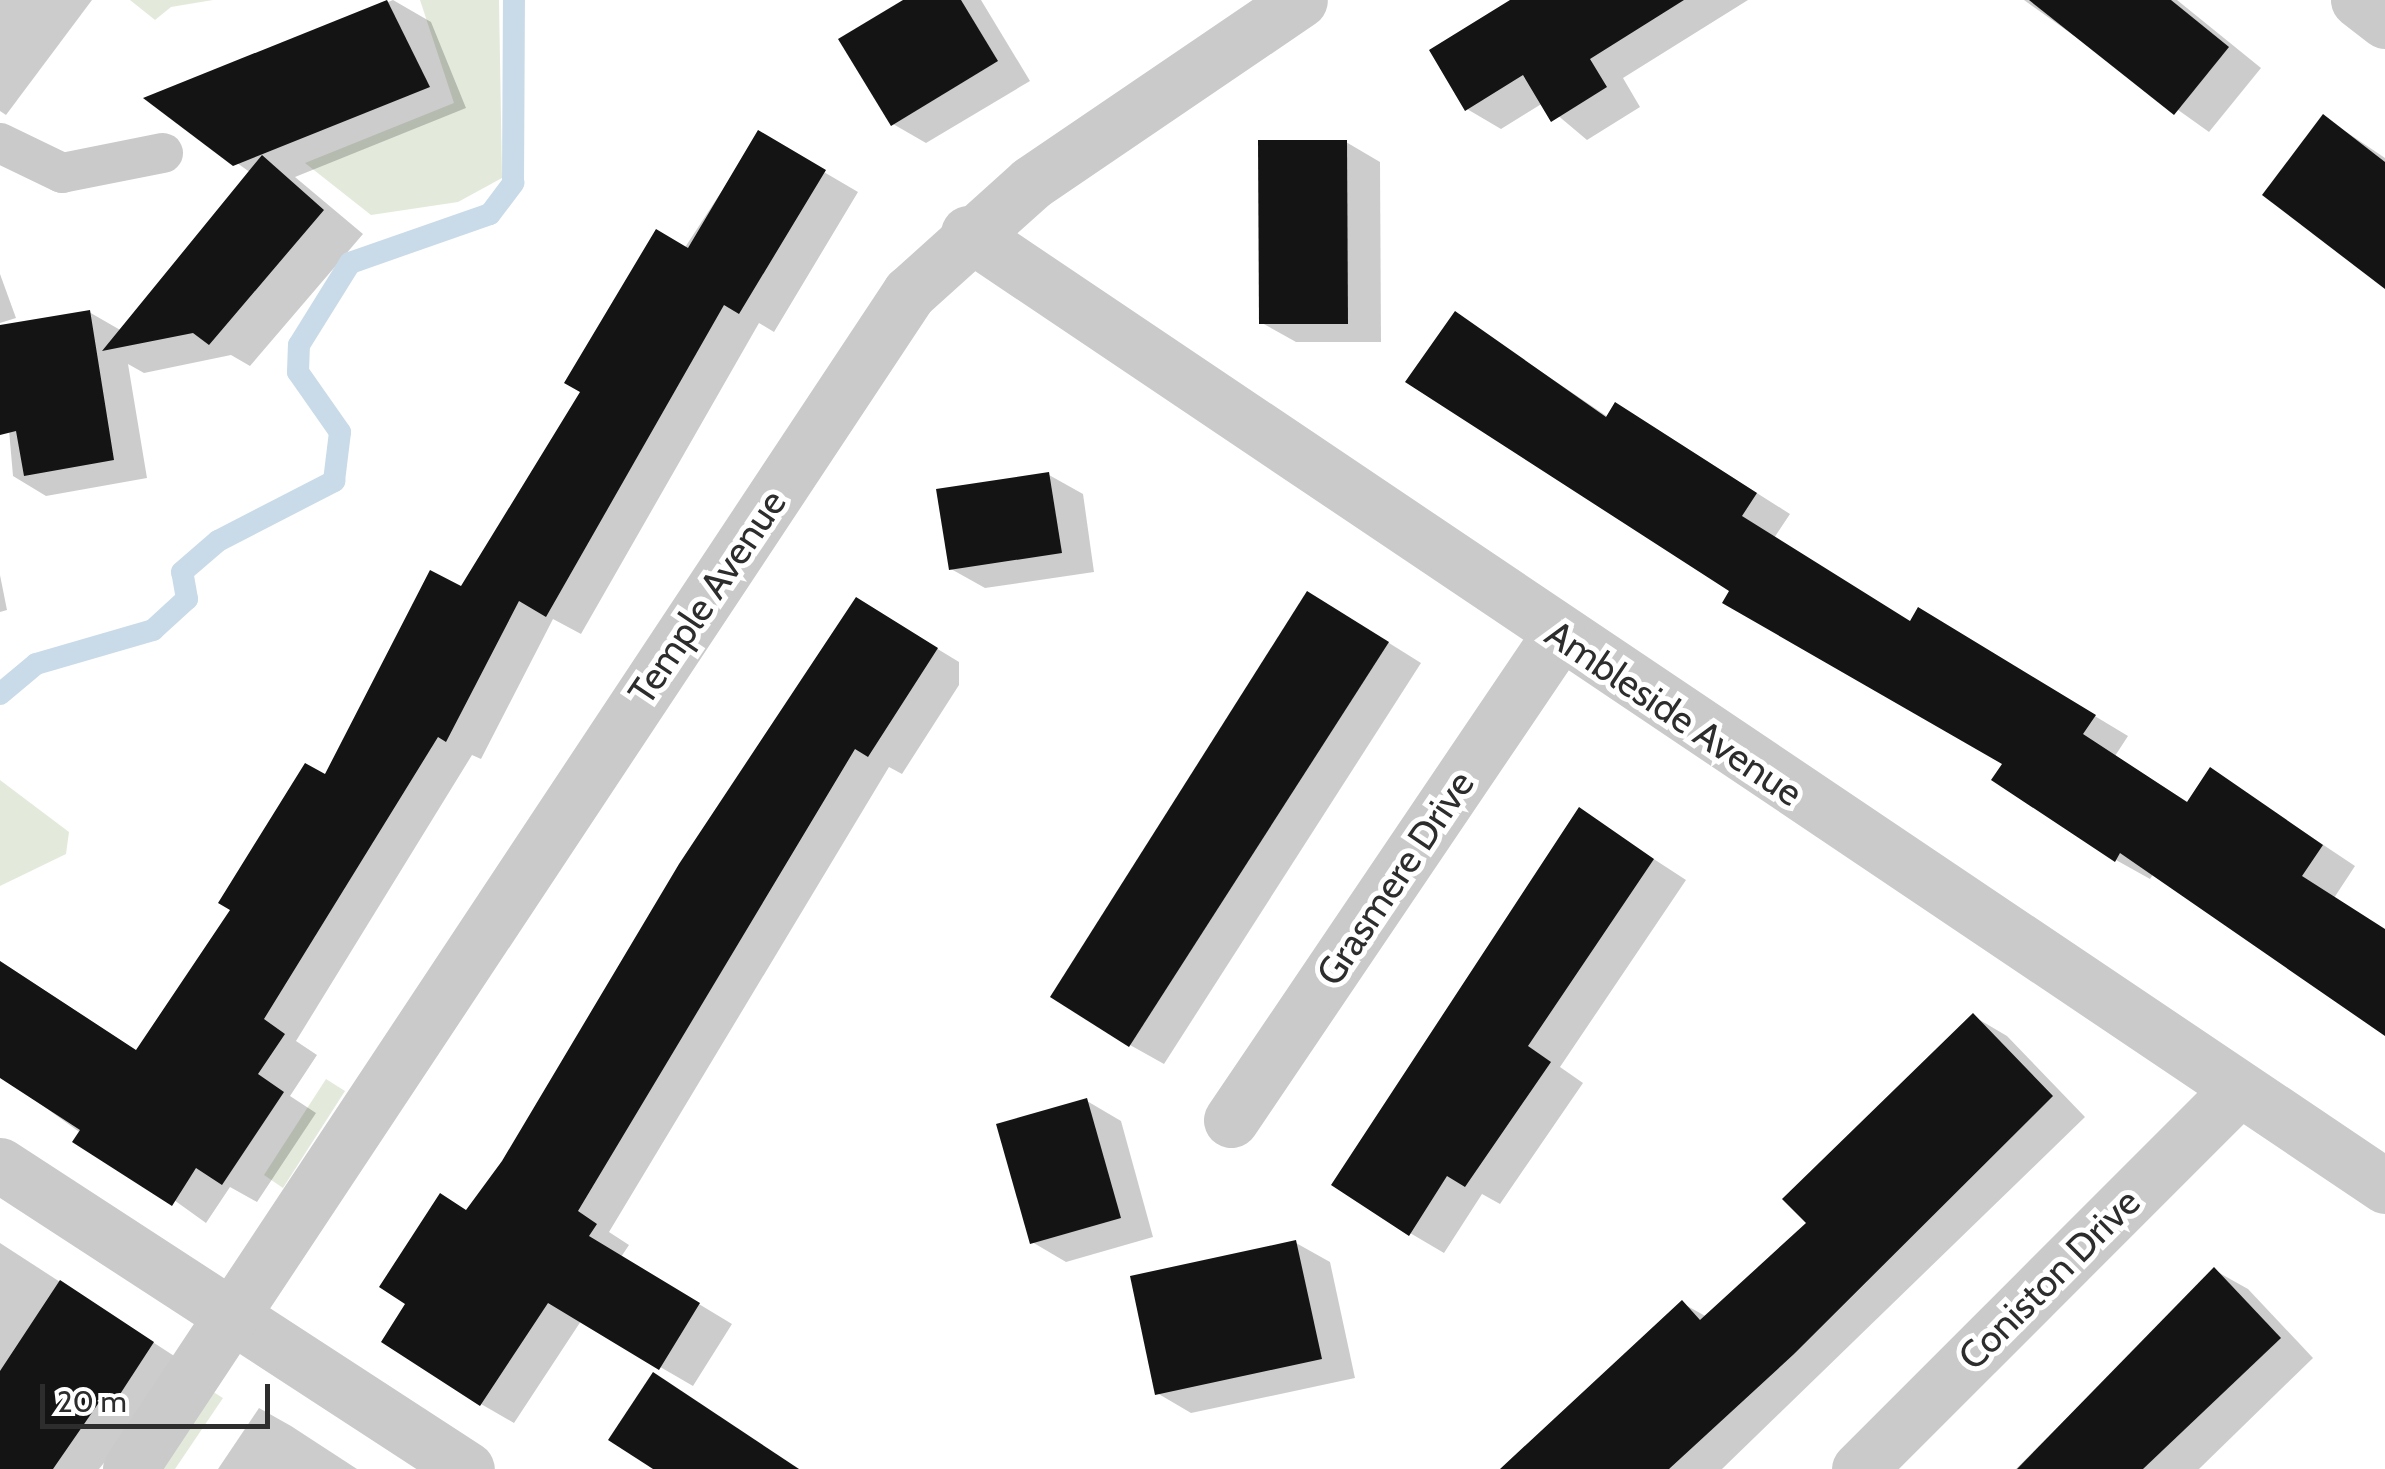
<!DOCTYPE html>
<html>
<head>
<meta charset="utf-8">
<style>
  body { margin:0 }
  #map { position:relative; width:2385px; height:1469px; overflow:hidden; background:#fff; font-family:Cabin,sans-serif }
  div>[style] { position:absolute }
  [style*='--x'] { left:calc(var(--x)*1px); top:calc(var(--y)*1px); width:calc(var(--w)*1px); rotate:calc(var(--a)*1deg) }
  .green>* { inset:0; background:#e3eadb }
  .shadow>* { inset:0; background:#0003 }
  .stream>* { height:22px; margin:-11px; padding:0 11px; transform-origin:11px; border-radius:11px; background:#c9dbe8 }
  .building>* { inset:0; background:#141414 }
  .lane>* { height:40px; margin:-20px; padding:0 20px; transform-origin:20px; border-radius:20px; background:#cacaca }
  .street>* { height:55px; margin:-27.5px; padding:0 27.5px; transform-origin:27.5px; border-radius:27.5px; background:#cacaca }
  span { translate:-50% -50%; white-space:nowrap; text-align:center; line-height:1.15; -webkit-text-stroke:10px #fff; paint-order:stroke }
  .street-label { font-size:38px; color:#2d2d2d }
  .scale { position:absolute; left:40px; top:1384px; width:230px; height:45px; box-sizing:border-box; border:5px solid #2d2d2d; border-top:0; padding-left:12px; font-size:30px; line-height:35px; white-space:nowrap; color:#2d2d2d; -webkit-text-stroke:8px #fff; paint-order:stroke }
</style>
</head>
<body>
<div id="map">
  <div class="green">
    <div style="clip-path:polygon(130px 0,213px 0,171px 7px,155px 20px)"></div>
    <div style="clip-path:polygon(420px 0,499px 0,502px 178px,458px 202px,371px 215px,305px 163px,454px 103px)"></div>
    <div style="clip-path:polygon(0 780px,69px 832px,66px 854px,0 886px)"></div>
    <div style="clip-path:polygon(326px 1079px,345px 1091px,283px 1188px,264px 1175px)"></div>
    <div style="clip-path:polygon(202px 1385px,223px 1398px,175px 1469px,144px 1469px)"></div>
  </div>
  <div class="shadow">
    <div style="clip-path:polygon(0 0,92px 0,6px 115px,0 111px)"></div>
    <div style="clip-path:polygon(393px 0,431px 22px,466px 108px,295px 177px,363px 234px,250px 366px,231px 355px,144px 373px,128px 364px,147px 478px,46px 496px,13px 476px,0 327px,89px 312px,122px 331px,251px 173px,148px 99px)"></div>
    <div style="clip-path:polygon(907px 0,981px 0,1030px 81px,926px 143px,893px 124px)"></div>
    <div style="clip-path:polygon(1515px 0,1748px 0,1623px 78px,1640px 107px,1587px 140px,1543px 103px,1501px 129px,1467px 109px)"></div>
    <div style="clip-path:polygon(2024px 0,2177px 0,2261px 68px,2209px 132px)"></div>
    <div style="clip-path:polygon(2324px 117px,2385px 158px,2385px 286px)"></div>
    <div style="clip-path:polygon(759px 134px,858px 192px,774px 332px,759px 323px,581px 634px,553px 619px,481px 759px,472px 755px,296px 1041px,317px 1055px,290px 1096px,316px 1113px,257px 1202px,230px 1187px,206px 1223px,0 1075px,0 961px,138px 1052px,462px 589px)"></div>
    <div style="clip-path:polygon(1346px 142px,1380px 162px,1381px 342px,1296px 342px,1262px 323px)"></div>
    <div style="clip-path:polygon(0 274px,16px 318px,0 323px)"></div>
    <div style="clip-path:polygon(1456px 314px,1608px 417px,1650px 425px,1790px 514px,1774px 538px,1911px 623px,1952px 630px,2128px 736px,2115px 756px,2189px 803px,2211px 770px,2355px 866px,2334px 898px,2385px 930px,2385px 1033px,2154px 873px,2150px 879px,2116px 860px,1994px 780px,2005px 763px,1725px 602px,1732px 590px)"></div>
    <div style="clip-path:polygon(1049px 475px,1083px 494px,1094px 572px,985px 588px,951px 569px)"></div>
    <div style="clip-path:polygon(0 575px,7px 610px,0 612px)"></div>
    <div style="clip-path:polygon(1341px 613px,1421px 663px,1164px 1064px,1130px 1045px)"></div>
    <div style="clip-path:polygon(890px 620px,959px 662px,959px 685px,902px 774px,889px 767px,609px 1232px,629px 1245px,621px 1257px,732px 1324px,693px 1386px,581px 1321px,514px 1423px,481px 1404px,468px 1212px)"></div>
    <div style="clip-path:polygon(1580px 811px,1686px 880px,1560px 1067px,1583px 1083px,1500px 1204px,1482px 1194px,1444px 1253px,1410px 1233px)"></div>
    <div style="clip-path:polygon(1973px 1016px,2007px 1036px,2085px 1117px,1722px 1469px,1544px 1469px,1682px 1303px,1707px 1317px,1810px 1223px)"></div>
    <div style="clip-path:polygon(1087px 1101px,1121px 1121px,1153px 1237px,1066px 1262px,1032px 1242px)"></div>
    <div style="clip-path:polygon(0 1243px,185px 1363px,99px 1469px,0 1469px)"></div>
    <div style="clip-path:polygon(1296px 1243px,1330px 1262px,1355px 1378px,1191px 1413px,1157px 1393px)"></div>
    <div style="clip-path:polygon(2214px 1270px,2248px 1289px,2313px 1358px,2199px 1469px,2016px 1469px)"></div>
    <div style="clip-path:polygon(259px 1408px,291px 1426px,357px 1469px,218px 1469px)"></div>
  </div>
  <div class="stream">
    <div style="--x:0;--y:694;--w:47;--a:-39.8"></div>
    <div style="--x:36;--y:664;--w:122;--a:-16.2"></div>
    <div style="--x:153;--y:630;--w:46;--a:-42.4"></div>
    <div style="--x:187;--y:599;--w:27;--a:-100"></div>
    <div style="--x:182;--y:572;--w:48;--a:-40.7"></div>
    <div style="--x:218;--y:541;--w:131;--a:-27.3"></div>
    <div style="--x:334;--y:481;--w:49;--a:-83"></div>
    <div style="--x:340;--y:432;--w:73;--a:-125"></div>
    <div style="--x:298;--y:372;--w:27;--a:-88"></div>
    <div style="--x:299;--y:345;--w:97;--a:-58.1"></div>
    <div style="--x:350;--y:263;--w:148;--a:-19.3"></div>
    <div style="--x:490;--y:214;--w:39;--a:-53"></div>
    <div style="--x:513;--y:183;--w:183;--a:-89.7"></div>
  </div>
  <div class="building">
    <div style="clip-path:polygon(387px 0,430px 87px,233px 166px,143px 98px)"></div>
    <div style="clip-path:polygon(903px 0,961px 0,998px 61px,891px 126px,838px 39px)"></div>
    <div style="clip-path:polygon(1510px 0,1684px 0,1590px 59px,1607px 87px,1551px 122px,1523px 75px,1465px 111px,1429px 50px)"></div>
    <div style="clip-path:polygon(2029px 0,2171px 0,2229px 47px,2174px 115px)"></div>
    <div style="clip-path:polygon(2323px 114px,2385px 162px,2385px 289px,2262px 195px)"></div>
    <div style="clip-path:polygon(758px 130px,826px 170px,739px 314px,724px 305px,546px 617px,519px 601px,446px 742px,438px 737px,264px 1019px,285px 1034px,258px 1074px,284px 1092px,222px 1185px,196px 1168px,172px 1206px,72px 1142px,80px 1130px,0 1078px,0 961px,136px 1050px,230px 910px,218px 903px,305px 763px,325px 774px,430px 570px,461px 586px,580px 392px,564px 383px,656px 229px,688px 248px)"></div>
    <div style="clip-path:polygon(1258px 140px,1347px 140px,1348px 324px,1259px 324px)"></div>
    <div style="clip-path:polygon(262px 155px,324px 210px,209px 345px,193px 333px,102px 351px)"></div>
    <div style="clip-path:polygon(90px 310px,114px 460px,24px 476px,16px 431px,0 435px,0 325px)"></div>
    <div style="clip-path:polygon(1455px 311px,1606px 417px,1615px 402px,1757px 493px,1742px 516px,1910px 621px,1918px 607px,2096px 715px,2083px 734px,2187px 802px,2210px 767px,2323px 845px,2302px 876px,2385px 929px,2385px 1036px,2120px 853px,2115px 862px,1991px 780px,2002px 764px,1722px 603px,1729px 591px,1405px 382px)"></div>
    <div style="clip-path:polygon(1049px 472px,1062px 553px,949px 570px,936px 489px)"></div>
    <div style="clip-path:polygon(1307px 591px,1389px 642px,1129px 1047px,1050px 997px)"></div>
    <div style="clip-path:polygon(856px 597px,938px 648px,868px 757px,855px 749px,578px 1211px,597px 1224px,589px 1236px,700px 1303px,659px 1370px,548px 1303px,480px 1406px,381px 1342px,405px 1304px,379px 1287px,440px 1193px,466px 1210px,502px 1161px,679px 864px)"></div>
    <div style="clip-path:polygon(1579px 807px,1654px 859px,1528px 1046px,1551px 1062px,1465px 1187px,1447px 1176px,1409px 1236px,1331px 1185px)"></div>
    <div style="clip-path:polygon(1973px 1013px,2053px 1096px,1794px 1354px,1669px 1469px,1500px 1469px,1682px 1300px,1700px 1320px,1806px 1223px,1782px 1199px)"></div>
    <div style="clip-path:polygon(1087px 1098px,1121px 1218px,1030px 1244px,996px 1124px)"></div>
    <div style="clip-path:polygon(1296px 1240px,1322px 1359px,1155px 1395px,1130px 1276px)"></div>
    <div style="clip-path:polygon(2214px 1267px,2281px 1338px,2143px 1469px,2017px 1469px)"></div>
    <div style="clip-path:polygon(60px 1280px,154px 1342px,111px 1408px,100px 1401px,53px 1469px,0 1469px,0 1371px)"></div>
    <div style="clip-path:polygon(653px 1372px,799px 1469px,653px 1469px,608px 1440px)"></div>
  </div>
  <div class="lane">
    <div style="--x:0;--y:143;--w:69;--a:25.8"></div>
    <div style="--x:62;--y:173;--w:103;--a:-11.2"></div>
  </div>
  <div class="street">
    <div style="--x:2358;--y:0;--w:34;--a:38"></div>
    <div style="--x:968;--y:233;--w:1708;--a:33.92"></div>
    <div style="--x:1231;--y:1120;--w:584;--a:-55.96"></div>
    <div style="--x:0;--y:1165;--w:557;--a:33.06"></div>
    <div style="--x:130;--y:1469;--w:1411;--a:-56.48"></div>
    <div style="--x:909;--y:293;--w:164;--a:-42"></div>
    <div style="--x:1031;--y:183;--w:325;--a:-34.2"></div>
    <div style="--x:1859;--y:1469;--w:537;--a:-45"></div>
  </div>
  <div class="street-label">
    <span style="left:707px;top:597px;rotate:-56deg">Temple Avenue</span>
    <span style="left:1674px;top:713px;rotate:34deg">Ambleside Avenue</span>
    <span style="left:1395px;top:878px;rotate:-56deg">Grasmere Drive</span>
    <span style="left:2049px;top:1279px;rotate:-45deg">Coniston Drive</span>
  </div>
  <div class="scale">20 m</div>
</div>
</body>
</html>
